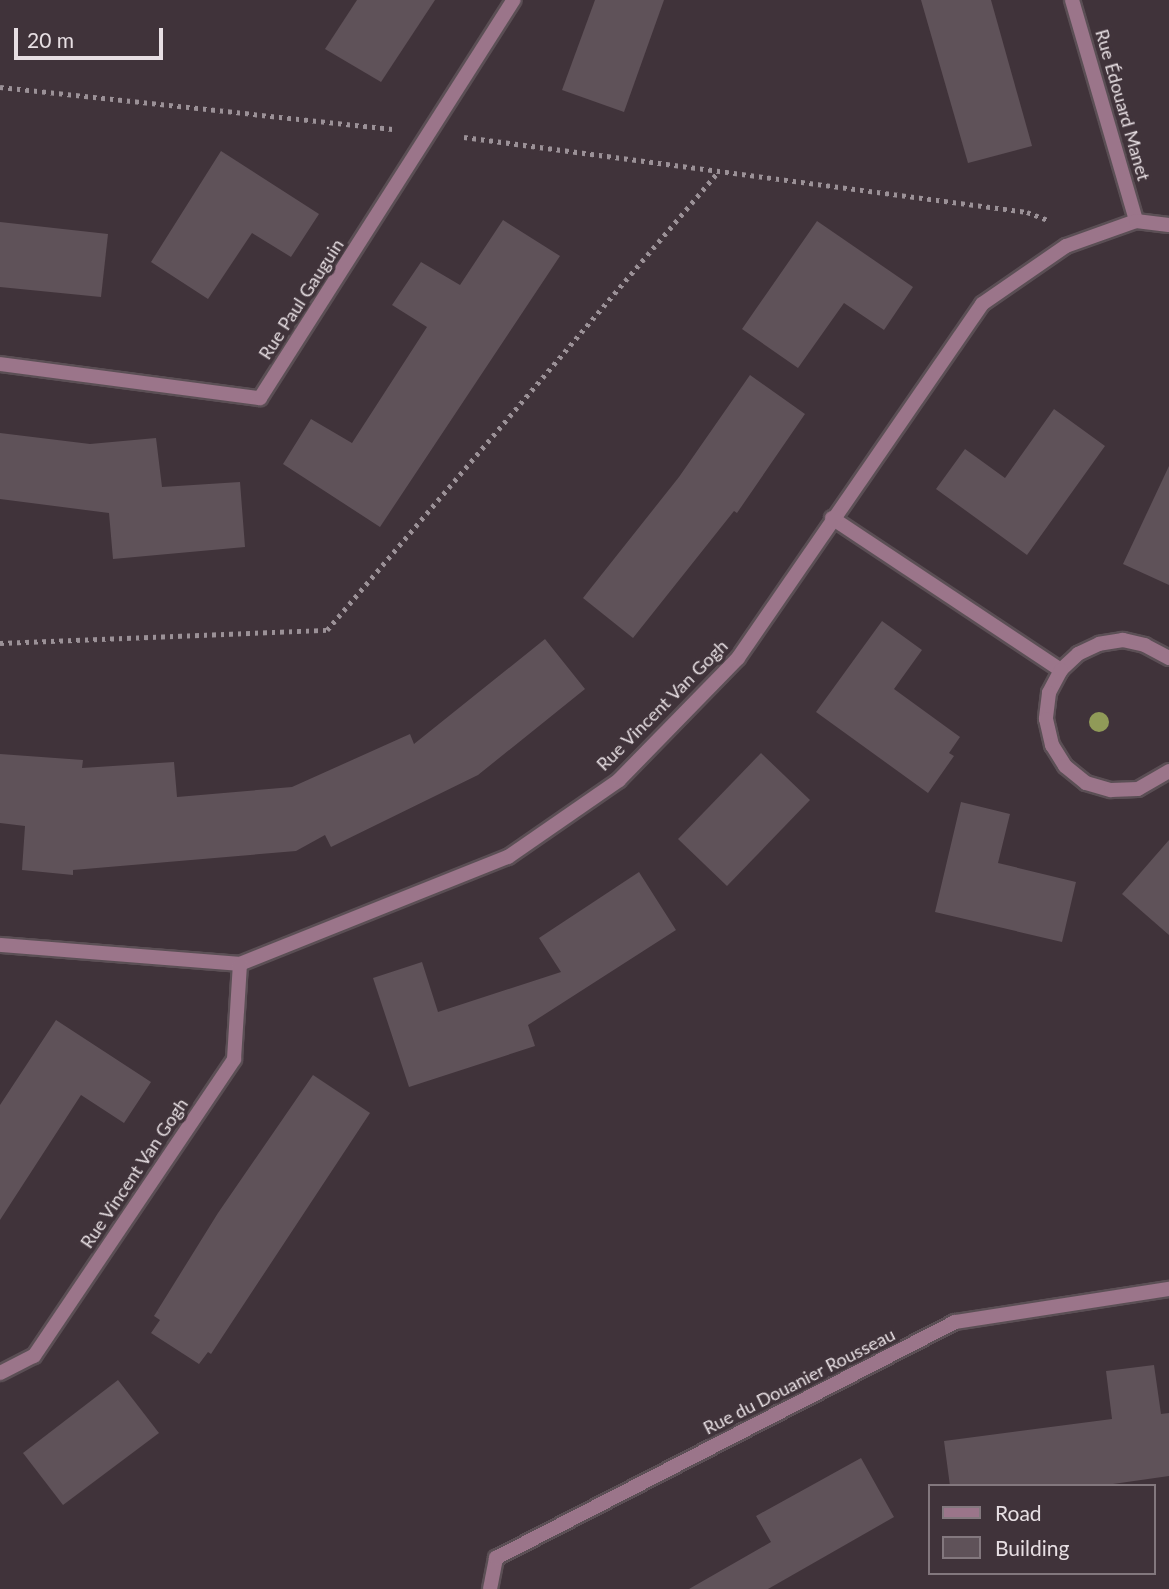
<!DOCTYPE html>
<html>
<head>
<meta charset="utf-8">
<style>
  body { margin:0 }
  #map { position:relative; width:1169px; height:1589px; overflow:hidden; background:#40333a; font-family:Lato,sans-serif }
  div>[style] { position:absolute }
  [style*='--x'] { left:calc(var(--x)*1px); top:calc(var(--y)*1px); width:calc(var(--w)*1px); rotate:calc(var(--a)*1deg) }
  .building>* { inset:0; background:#5f5259 }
  .path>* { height:4.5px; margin-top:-2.25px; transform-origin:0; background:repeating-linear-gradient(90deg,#9b9197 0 3.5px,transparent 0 8.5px) }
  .roads { filter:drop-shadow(2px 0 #5b4f55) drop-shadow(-2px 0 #5b4f55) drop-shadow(0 2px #5b4f55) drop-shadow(0 -2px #5b4f55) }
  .minor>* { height:14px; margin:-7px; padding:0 7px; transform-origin:7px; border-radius:7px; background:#9b758a }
  .trees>* { width:20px; height:20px; margin:-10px; border-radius:50%; background:#909a58 }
  span { translate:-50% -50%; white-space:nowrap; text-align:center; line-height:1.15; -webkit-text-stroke:7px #40333a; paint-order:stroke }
  .street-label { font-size:18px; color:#e7dfe3 }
  .legend { position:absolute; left:928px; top:1484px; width:228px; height:91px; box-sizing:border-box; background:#40333a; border:2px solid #83787e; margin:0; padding:9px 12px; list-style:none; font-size:21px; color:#e7dfe3 }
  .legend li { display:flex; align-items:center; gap:14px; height:35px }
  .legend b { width:35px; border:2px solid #83787e }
  .scale { position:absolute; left:14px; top:28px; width:149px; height:32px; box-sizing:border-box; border:4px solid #e7dfe3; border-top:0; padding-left:9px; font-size:21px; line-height:24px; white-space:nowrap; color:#e7dfe3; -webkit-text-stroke:5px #40333a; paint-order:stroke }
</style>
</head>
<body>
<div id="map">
  <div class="building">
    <div style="clip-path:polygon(357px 0,435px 0,381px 82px,325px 49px)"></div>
    <div style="clip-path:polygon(595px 0,664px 0,624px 112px,562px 90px)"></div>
    <div style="clip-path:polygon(921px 0,991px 0,1032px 146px,968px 163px)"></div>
    <div style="clip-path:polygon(221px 151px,319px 214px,291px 257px,252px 233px,208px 299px,151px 262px)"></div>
    <div style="clip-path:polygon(503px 220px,560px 256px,380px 527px,283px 464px,311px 419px,352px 443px,427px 327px,392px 305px,421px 262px,460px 285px)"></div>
    <div style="clip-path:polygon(817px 221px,913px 287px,884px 330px,844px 303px,798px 368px,742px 329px)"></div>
    <div style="clip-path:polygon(0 222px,108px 234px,101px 297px,0 287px)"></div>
    <div style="clip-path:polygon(750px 375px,805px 414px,737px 513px,734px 511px,633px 638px,583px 598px,679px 477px)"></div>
    <div style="clip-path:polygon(1054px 409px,1105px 446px,1027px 555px,936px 489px,965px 449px,1005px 478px)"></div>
    <div style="clip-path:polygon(0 433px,90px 444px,156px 438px,162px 487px,240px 482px,245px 547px,113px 559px,109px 513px,0 499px)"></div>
    <div style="clip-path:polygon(1169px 466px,1169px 585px,1123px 564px)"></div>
    <div style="clip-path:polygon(882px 621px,922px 650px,894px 689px,960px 737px,949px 753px,954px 756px,928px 793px,816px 712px)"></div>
    <div style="clip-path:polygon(545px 639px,585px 689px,478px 775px,331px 847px,325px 835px,296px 851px,73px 870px,73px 875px,22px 870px,25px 826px,0 823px,0 754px,83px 760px,82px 768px,174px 762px,177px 797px,292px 787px,410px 734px,414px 744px)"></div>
    <div style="clip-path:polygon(761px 753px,810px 800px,727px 886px,678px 839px)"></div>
    <div style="clip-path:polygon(961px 802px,1010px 814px,998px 863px,1076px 882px,1062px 942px,935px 912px)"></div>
    <div style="clip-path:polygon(1169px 840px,1169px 935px,1122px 894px)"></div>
    <div style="clip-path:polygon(639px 872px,676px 930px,528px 1025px,535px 1046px,409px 1087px,373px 978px,422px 962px,438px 1012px,561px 972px,539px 938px)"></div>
    <div style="clip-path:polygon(56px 1020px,151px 1082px,124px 1123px,81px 1095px,0 1220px,0 1105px)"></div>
    <div style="clip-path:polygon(313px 1075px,370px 1113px,211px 1354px,208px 1352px,199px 1364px,151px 1333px,160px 1320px,154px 1316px,218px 1213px)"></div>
    <div style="clip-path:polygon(1154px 1365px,1161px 1414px,1169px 1413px,1169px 1476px,1099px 1486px,950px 1486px,944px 1441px,1112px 1419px,1106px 1371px)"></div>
    <div style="clip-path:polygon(118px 1380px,159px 1433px,63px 1505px,23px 1453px)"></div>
    <div style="clip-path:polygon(861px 1458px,894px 1517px,768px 1589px,689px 1589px,771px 1542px,756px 1516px)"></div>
  </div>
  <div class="path">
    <div style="--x:0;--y:87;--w:395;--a:6.1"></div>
    <div style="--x:464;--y:137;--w:568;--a:7.59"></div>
    <div style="--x:1027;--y:212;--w:22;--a:21"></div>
    <div style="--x:0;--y:643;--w:327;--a:-2.3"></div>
    <div style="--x:327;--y:630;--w:602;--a:-49.51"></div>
  </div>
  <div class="roads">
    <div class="minor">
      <div style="--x:1072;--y:0;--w:230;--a:73.8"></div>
      <div style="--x:0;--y:364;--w:262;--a:7.5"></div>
      <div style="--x:260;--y:398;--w:472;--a:-57.5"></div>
      <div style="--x:832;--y:518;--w:275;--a:33.6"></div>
      <div style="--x:1169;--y:658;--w:27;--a:-152"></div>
      <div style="--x:1145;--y:645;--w:23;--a:-167"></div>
      <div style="--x:1123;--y:640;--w:24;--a:171"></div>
      <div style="--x:1099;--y:644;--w:23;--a:155"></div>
      <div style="--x:1078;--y:654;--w:23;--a:137"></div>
      <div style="--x:1061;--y:670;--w:26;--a:118"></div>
      <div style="--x:1049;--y:693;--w:26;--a:97"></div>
      <div style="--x:1046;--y:719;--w:27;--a:77"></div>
      <div style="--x:1052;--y:745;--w:25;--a:58"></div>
      <div style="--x:1065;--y:766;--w:27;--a:39"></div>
      <div style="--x:1086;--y:783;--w:26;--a:16"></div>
      <div style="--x:1111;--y:790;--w:27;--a:-2"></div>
      <div style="--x:1138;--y:789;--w:36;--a:-30"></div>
      <div style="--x:0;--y:945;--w:241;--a:4.5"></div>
      <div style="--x:240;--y:964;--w:289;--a:-21.8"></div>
      <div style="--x:508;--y:857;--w:135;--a:-34.7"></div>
      <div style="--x:619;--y:780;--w:170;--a:-45.7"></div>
      <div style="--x:738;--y:658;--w:430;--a:-55.4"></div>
      <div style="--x:982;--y:304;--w:102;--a:-34.6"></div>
      <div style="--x:1066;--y:246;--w:74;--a:-19.7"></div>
      <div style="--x:1136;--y:221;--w:33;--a:7"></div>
      <div style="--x:0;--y:1373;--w:38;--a:-27"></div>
      <div style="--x:34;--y:1356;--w:358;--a:-56"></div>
      <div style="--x:234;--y:1059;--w:95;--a:-86.4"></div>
      <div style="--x:490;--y:1589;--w:32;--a:-79"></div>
      <div style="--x:496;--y:1558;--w:516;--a:-27.21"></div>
      <div style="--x:955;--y:1322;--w:217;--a:-8.8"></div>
    </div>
  </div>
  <div class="trees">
    <div style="left:1099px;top:722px"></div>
  </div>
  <div class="street-label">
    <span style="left:1123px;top:105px;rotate:74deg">Rue Édouard Manet</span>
    <span style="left:301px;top:299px;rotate:-57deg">Rue Paul Gauguin</span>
    <span style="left:662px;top:705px;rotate:-45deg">Rue Vincent Van Gogh</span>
    <span style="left:134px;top:1173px;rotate:-56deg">Rue Vincent Van Gogh</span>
    <span style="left:799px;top:1381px;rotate:-27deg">Rue du Douanier Rousseau</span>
  </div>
  <ul class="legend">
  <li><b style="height:9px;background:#9b758a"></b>Road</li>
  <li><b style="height:19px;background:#5f5259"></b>Building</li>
  </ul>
  <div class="scale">20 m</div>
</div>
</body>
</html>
